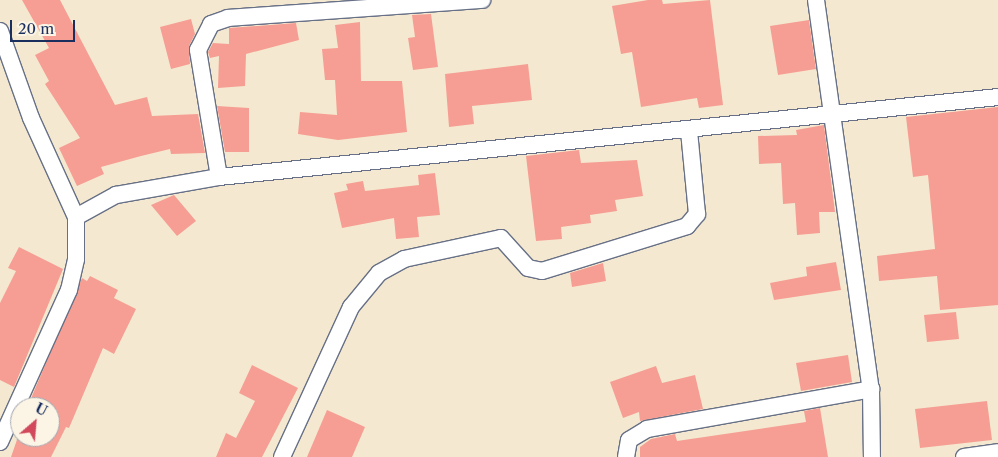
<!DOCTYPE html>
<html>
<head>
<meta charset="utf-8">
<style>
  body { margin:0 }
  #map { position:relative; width:998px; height:457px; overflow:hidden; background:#f4e9d0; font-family:"Libre Caslon Text",serif }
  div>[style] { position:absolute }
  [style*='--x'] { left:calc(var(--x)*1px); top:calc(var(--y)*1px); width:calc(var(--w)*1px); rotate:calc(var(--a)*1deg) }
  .building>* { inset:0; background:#f69e93 }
  .roads { filter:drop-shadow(1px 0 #677086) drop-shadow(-1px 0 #677086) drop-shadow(0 1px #677086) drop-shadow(0 -1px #677086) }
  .minor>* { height:16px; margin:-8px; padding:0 8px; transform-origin:8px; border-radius:8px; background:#fff }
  span { translate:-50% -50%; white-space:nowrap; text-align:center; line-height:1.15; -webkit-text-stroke:4px #fcf5e5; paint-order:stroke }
  .north { position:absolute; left:10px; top:397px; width:50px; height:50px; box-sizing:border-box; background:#fcf5e5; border:1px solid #a2a6af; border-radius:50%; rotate:27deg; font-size:14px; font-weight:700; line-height:20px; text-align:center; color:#1b2f5e }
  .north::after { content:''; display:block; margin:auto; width:18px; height:22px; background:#d1495b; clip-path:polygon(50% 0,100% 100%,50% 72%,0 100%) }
  .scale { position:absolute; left:10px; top:20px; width:65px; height:22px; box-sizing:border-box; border:2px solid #1b2f5e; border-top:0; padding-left:6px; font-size:15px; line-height:18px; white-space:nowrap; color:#1b2f5e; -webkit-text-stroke:4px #fcf5e5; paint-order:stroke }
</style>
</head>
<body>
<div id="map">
  <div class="building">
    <div style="clip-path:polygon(22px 0,60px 0,115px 105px,147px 97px,152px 116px,198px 114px,205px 153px,171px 154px,170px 149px,141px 156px,101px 167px,104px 174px,77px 186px,59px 148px,80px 138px,45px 84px,49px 81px,35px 55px,49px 48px)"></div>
    <div style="clip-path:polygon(648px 0,662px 0,663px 4px,710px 0,723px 105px,699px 108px,697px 98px,641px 107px,632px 52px,621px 54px,612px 6px)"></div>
    <div style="clip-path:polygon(431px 14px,438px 67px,413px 70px,408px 38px,415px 37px,412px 15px)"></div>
    <div style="clip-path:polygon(191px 19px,195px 34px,189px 46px,190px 64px,171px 69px,160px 27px)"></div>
    <div style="clip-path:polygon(809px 20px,816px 69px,778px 75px,770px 26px)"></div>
    <div style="clip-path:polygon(360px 22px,361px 81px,402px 81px,407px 132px,338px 140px,298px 134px,300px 112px,337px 115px,335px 80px,325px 80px,322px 49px,338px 48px,335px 25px)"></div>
    <div style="clip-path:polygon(296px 23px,299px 40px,246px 54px,245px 86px,218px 88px,219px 56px,210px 58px,208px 52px,213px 43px,229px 44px,229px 28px)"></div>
    <div style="clip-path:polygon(528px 64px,532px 100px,472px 106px,474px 124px,449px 127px,445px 74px)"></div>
    <div style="clip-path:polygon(217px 106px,249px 108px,249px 152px,225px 152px)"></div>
    <div style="clip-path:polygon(998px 107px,998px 305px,940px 310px,937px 276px,879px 281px,877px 256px,935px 249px,928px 175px,913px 177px,906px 117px)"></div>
    <div style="clip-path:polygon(824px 125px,835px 212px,819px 212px,820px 233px,797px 235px,795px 203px,783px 204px,781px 163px,759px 164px,758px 136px,797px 135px,796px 130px)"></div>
    <div style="clip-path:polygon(579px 150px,581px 163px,637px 160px,643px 196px,615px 200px,617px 211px,590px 215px,591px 223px,561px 227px,562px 239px,536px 241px,526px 156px)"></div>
    <div style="clip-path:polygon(435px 173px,440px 215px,417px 217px,419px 237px,396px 239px,394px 218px,342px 228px,334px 193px,348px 190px,346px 184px,363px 181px,365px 191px,419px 185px,418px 175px)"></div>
    <div style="clip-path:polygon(174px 195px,196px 221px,177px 236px,151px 205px)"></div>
    <div style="clip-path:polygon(19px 247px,63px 269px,14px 387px,0 380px,0 303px,16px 271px,8px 268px)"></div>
    <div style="clip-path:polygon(836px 262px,841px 290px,774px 300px,770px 283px,807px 276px,806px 267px)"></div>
    <div style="clip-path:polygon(603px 263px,606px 281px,572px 287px,570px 273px)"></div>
    <div style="clip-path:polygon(90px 276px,118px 290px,114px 298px,136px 309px,114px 354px,103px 348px,69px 428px,66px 427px,51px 457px,11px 457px,20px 431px,20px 437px,50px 437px,50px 407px,29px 407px,32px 396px,82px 278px,87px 281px)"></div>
    <div style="clip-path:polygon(956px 312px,959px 339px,927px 342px,924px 315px)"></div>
    <div style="clip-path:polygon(848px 355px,852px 382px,801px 391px,796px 363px)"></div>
    <div style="clip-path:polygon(252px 365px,298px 388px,262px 457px,216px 457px,226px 433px,236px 438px,255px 401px,239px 393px)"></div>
    <div style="clip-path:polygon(656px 366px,662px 383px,695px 375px,703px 409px,640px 421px,639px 412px,623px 418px,610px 382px)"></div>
    <div style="clip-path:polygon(987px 401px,992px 440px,920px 448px,915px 409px)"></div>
    <div style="clip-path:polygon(820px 408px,828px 457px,640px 457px,640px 447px,651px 439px,675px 434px,677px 441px,806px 422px,804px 411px)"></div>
    <div style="clip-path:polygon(327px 410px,365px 427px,352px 457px,307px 457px)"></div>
  </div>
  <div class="roads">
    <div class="minor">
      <div style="--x:816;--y:0;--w:393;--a:82"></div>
      <div style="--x:871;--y:389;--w:68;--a:89.2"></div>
      <div style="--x:0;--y:31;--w:92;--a:70.4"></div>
      <div style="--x:31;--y:118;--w:109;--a:65.6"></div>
      <div style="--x:219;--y:177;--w:129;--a:-99.4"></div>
      <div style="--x:198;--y:50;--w:29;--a:-63"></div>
      <div style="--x:211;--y:24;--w:18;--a:-19"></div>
      <div style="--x:228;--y:18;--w:255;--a:-4.1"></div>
      <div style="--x:0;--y:442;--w:167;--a:-65.6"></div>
      <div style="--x:69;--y:290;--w:32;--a:-77"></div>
      <div style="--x:76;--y:259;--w:42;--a:-90"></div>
      <div style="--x:76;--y:217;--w:46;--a:-28.8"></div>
      <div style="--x:116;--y:195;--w:105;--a:-9.9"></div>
      <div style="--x:219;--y:177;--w:783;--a:-5.86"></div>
      <div style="--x:282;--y:457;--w:165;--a:-65.3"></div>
      <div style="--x:351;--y:307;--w:44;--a:-50.5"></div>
      <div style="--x:379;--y:273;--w:29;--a:-29"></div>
      <div style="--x:404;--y:259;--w:99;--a:-12.2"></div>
      <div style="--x:501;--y:238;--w:40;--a:48"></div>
      <div style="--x:528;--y:268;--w:14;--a:12"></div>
      <div style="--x:542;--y:271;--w:152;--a:-17.2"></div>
      <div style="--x:687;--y:226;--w:16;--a:-50"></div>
      <div style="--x:697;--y:214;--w:83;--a:-95.5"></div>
      <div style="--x:626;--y:457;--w:17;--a:-80"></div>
      <div style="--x:629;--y:440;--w:21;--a:-31"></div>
      <div style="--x:647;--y:429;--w:228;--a:-10.1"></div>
      <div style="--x:964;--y:457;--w:34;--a:-8"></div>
    </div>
  </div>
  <div class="north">U</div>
  <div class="scale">20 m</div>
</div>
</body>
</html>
